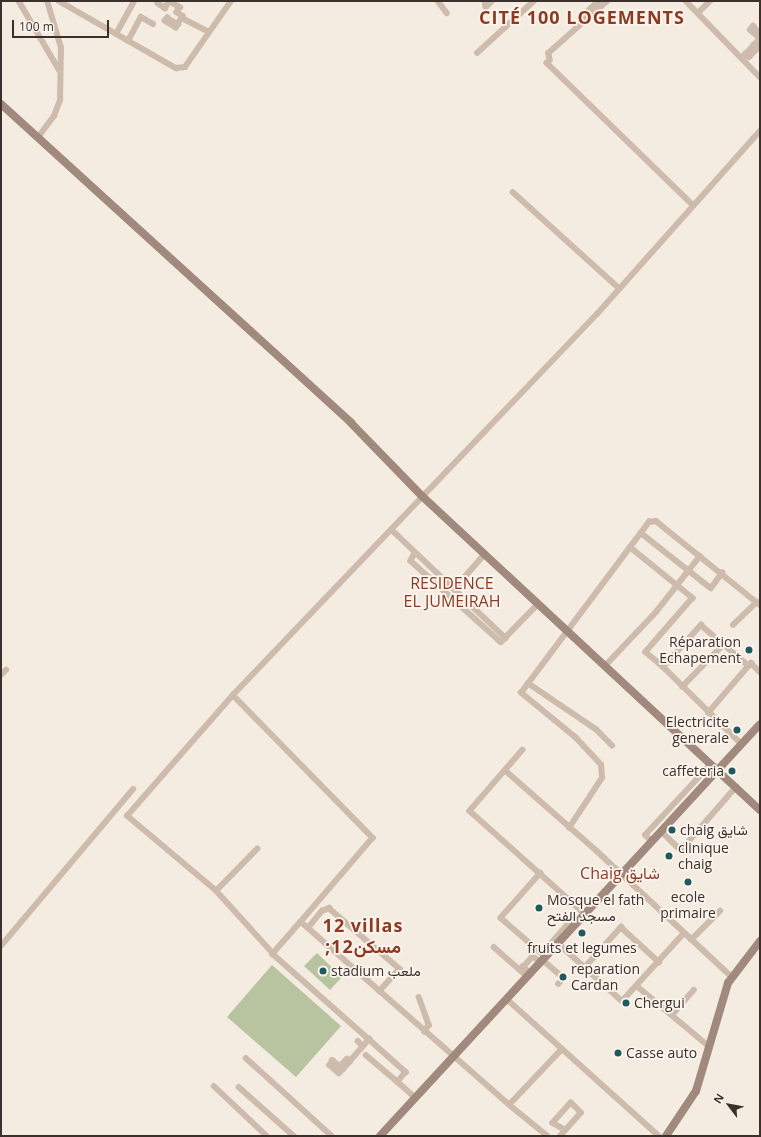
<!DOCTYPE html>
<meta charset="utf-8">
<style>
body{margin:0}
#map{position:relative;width:761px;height:1137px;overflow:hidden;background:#f4ebe1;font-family:"Open Sans",Vazirmatn,sans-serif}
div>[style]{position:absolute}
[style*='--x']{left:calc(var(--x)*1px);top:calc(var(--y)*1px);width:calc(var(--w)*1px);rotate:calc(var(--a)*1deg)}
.green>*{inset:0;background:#b8c4a0}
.street>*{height:5.5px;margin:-2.75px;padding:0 2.75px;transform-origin:2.75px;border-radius:2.75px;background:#cdbbac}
.secondary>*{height:8px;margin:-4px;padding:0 4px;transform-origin:4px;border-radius:4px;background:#a18a7d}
.dots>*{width:11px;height:11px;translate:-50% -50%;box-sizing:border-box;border:2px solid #fbf5ee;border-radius:50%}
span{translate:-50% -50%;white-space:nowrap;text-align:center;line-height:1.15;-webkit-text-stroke:3.5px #fbf5ee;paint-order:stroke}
.poi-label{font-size:14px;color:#3b302b}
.right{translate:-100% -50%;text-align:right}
.left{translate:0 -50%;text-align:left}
.quarter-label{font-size:16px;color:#8c3b22}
.district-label{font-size:18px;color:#8c3b22;font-weight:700;letter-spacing:1px}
.frame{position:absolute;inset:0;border:2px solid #3b302b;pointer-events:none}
.north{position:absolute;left:709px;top:1085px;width:40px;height:40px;-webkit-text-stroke:3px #fbf5ee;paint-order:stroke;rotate:302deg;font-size:11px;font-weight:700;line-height:16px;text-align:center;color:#3b302b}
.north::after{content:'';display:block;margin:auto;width:14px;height:18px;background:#3b302b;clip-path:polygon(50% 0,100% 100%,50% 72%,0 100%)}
.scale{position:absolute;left:12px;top:20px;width:97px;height:18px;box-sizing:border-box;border:2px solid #3b302b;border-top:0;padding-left:5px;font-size:12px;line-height:14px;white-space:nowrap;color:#3b302b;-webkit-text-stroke:3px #fbf5ee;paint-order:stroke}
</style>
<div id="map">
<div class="green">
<div style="clip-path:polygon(317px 953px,342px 977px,330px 990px,304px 966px)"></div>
<div style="clip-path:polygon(272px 965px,341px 1026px,296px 1077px,227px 1017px)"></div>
</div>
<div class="street">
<div style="--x:19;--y:1;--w:81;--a:59.6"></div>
<div style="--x:59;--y:1;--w:135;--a:29.8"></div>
<div style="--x:176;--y:68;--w:9;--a:-6"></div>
<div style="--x:185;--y:67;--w:80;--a:-55.1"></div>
<div style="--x:159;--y:1;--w:2;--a:117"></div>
<div style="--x:158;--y:3;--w:9;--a:36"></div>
<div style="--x:165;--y:8;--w:8;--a:-60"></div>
<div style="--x:169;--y:1;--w:13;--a:29"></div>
<div style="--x:180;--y:7;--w:6;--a:121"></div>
<div style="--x:177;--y:12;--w:7;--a:34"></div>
<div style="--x:183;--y:16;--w:2;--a:117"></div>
<div style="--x:182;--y:18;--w:7;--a:124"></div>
<div style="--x:178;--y:24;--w:4;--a:117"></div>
<div style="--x:176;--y:28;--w:13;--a:-148"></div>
<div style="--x:165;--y:21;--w:4;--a:-56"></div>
<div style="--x:167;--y:18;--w:13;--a:29"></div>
<div style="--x:438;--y:1;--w:15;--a:53"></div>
<div style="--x:485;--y:1;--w:6;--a:81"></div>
<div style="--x:486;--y:7;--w:8;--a:-45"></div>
<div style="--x:608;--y:1;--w:79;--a:138.6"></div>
<div style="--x:549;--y:53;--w:7;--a:82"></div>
<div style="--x:550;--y:60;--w:4;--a:135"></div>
<div style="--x:547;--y:63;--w:204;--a:44.2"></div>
<div style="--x:686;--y:1;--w:106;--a:45.8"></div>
<div style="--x:698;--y:13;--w:17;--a:-45"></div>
<div style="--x:182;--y:18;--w:30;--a:27"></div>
<div style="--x:585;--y:21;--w:6;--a:-135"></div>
<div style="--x:581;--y:17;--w:24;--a:-42"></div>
<div style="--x:116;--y:34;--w:38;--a:-61"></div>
<div style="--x:760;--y:39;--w:13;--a:-138"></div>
<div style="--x:750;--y:30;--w:5;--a:-53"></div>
<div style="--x:753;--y:26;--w:10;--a:45"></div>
<div style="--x:128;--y:41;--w:27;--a:-62"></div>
<div style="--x:141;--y:17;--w:14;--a:30"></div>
<div style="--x:477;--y:53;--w:77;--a:-42.4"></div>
<div style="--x:746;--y:53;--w:5;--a:53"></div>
<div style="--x:749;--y:57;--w:13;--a:-45"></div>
<div style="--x:758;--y:48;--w:5;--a:-143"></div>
<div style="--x:742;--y:58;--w:26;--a:-47"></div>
<div style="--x:39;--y:136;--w:25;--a:-53"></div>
<div style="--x:54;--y:116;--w:17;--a:-69"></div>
<div style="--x:60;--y:100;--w:52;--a:-88.9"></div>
<div style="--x:61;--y:48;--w:49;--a:-106.6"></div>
<div style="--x:513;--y:192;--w:143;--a:42.2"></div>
<div style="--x:392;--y:530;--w:157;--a:43.5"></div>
<div style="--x:641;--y:533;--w:89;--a:38.2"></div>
<div style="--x:711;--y:588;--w:19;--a:-54"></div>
<div style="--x:630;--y:547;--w:81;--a:39"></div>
<div style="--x:693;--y:598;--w:72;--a:131"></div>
<div style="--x:646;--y:652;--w:23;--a:41"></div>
<div style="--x:415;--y:553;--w:9;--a:117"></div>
<div style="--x:411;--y:561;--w:121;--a:42"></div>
<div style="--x:501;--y:642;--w:53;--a:-45.8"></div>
<div style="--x:454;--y:589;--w:47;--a:-48.5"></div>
<div style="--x:733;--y:625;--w:33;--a:-44"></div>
<div style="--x:605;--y:666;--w:74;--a:-46.6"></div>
<div style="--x:656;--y:612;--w:71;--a:-51.8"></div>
<div style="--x:1;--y:675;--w:7;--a:-45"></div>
<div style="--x:528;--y:683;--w:82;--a:34.1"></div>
<div style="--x:596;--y:729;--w:23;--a:45"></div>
<div style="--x:682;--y:687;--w:60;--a:-45.7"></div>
<div style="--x:233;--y:695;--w:200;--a:45.6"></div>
<div style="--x:373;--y:838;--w:111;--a:130.6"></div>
<div style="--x:708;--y:713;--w:66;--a:-49.3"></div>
<div style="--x:751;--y:663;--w:13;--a:45"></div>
<div style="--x:742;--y:745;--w:111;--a:-135.4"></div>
<div style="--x:663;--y:667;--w:57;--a:-47.9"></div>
<div style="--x:701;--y:625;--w:63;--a:40.5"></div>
<div style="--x:523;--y:750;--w:81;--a:131"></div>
<div style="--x:470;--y:811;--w:154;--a:41.8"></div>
<div style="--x:505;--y:770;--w:123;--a:41.4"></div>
<div style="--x:597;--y:851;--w:185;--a:43"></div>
<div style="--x:569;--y:828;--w:60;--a:-56.6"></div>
<div style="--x:602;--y:778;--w:13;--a:-94"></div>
<div style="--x:601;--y:765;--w:37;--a:-133"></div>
<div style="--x:576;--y:738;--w:71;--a:-140.7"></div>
<div style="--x:521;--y:693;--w:214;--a:-53.2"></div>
<div style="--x:649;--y:522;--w:7;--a:-8"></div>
<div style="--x:656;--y:521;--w:134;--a:38.9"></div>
<div style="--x:661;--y:831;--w:28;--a:44"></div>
<div style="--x:681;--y:850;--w:84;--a:-48.9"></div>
<div style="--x:651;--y:841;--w:8;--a:-135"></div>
<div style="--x:645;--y:835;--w:96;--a:-47.1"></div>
<div style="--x:541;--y:873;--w:60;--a:131.6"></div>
<div style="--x:501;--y:918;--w:60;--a:40.9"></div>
<div style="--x:216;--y:891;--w:59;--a:-45.7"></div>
<div style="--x:308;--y:928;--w:22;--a:-51"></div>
<div style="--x:322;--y:911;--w:8;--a:-23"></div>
<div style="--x:329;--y:908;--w:94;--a:40.7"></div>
<div style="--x:400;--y:969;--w:30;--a:132"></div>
<div style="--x:691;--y:940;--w:41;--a:-45"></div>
<div style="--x:558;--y:943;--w:86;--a:42.2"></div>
<div style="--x:622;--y:1001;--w:92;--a:-47.6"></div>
<div style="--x:1;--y:946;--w:205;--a:-49.9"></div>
<div style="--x:494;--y:947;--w:45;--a:41.4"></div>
<div style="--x:551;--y:951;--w:5;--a:-143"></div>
<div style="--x:547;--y:948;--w:40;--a:-49"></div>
<div style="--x:573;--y:918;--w:6;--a:39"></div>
<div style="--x:273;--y:954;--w:178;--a:41.6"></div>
<div style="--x:406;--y:1072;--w:13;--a:129"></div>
<div style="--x:398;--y:1082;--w:24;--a:42"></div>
<div style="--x:543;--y:960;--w:28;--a:41"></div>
<div style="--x:564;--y:978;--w:8;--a:130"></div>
<div style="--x:585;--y:967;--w:54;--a:-48"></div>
<div style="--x:621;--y:927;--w:52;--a:42.6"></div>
<div style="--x:531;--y:974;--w:11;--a:-139"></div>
<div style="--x:523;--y:967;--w:15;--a:-48"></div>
<div style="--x:533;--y:956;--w:11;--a:41"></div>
<div style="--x:637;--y:986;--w:95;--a:39.9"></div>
<div style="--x:419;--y:997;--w:30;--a:70"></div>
<div style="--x:429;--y:1025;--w:8;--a:120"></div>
<div style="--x:508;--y:1000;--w:203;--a:42"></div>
<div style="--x:672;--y:1015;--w:33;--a:-49"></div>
<div style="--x:358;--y:1041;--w:7;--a:45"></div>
<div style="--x:366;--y:1055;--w:42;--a:40.2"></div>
<div style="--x:246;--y:1058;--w:116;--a:42.2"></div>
<div style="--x:332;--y:1060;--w:14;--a:39"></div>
<div style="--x:343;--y:1069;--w:40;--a:-49"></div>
<div style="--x:334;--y:1061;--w:6;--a:135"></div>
<div style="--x:330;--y:1065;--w:12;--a:42"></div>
<div style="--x:339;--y:1073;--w:6;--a:-45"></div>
<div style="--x:340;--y:1066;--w:10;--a:-45"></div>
<div style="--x:347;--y:1059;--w:4;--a:34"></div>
<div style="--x:214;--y:1086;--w:73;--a:43.3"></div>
<div style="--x:239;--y:1087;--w:74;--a:41.7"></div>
<div style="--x:509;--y:1105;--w:76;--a:-46.6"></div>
<div style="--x:547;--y:1136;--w:49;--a:-140.8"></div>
<div style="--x:509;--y:1105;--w:277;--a:-138.7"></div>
<div style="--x:301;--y:922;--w:43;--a:131.2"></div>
<div style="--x:273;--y:954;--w:85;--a:-132.1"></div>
<div style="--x:216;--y:891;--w:116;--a:-139.9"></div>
<div style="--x:127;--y:816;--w:161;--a:-48.8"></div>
<div style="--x:233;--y:695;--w:527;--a:-46.31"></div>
<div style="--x:597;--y:314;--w:245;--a:-48.3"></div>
<div style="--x:560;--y:1136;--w:31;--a:-48"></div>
<div style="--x:581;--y:1113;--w:14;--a:-135"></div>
<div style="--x:571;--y:1103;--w:27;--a:132"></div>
<div style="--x:553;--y:1123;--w:14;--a:30"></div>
</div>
<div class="secondary">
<div style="--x:1;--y:104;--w:474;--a:42.3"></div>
<div style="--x:351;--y:423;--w:103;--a:45.8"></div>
<div style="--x:423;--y:497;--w:460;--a:42.9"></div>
<div style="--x:380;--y:1136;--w:560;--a:-47.31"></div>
<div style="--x:666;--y:1136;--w:54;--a:-56.3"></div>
<div style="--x:696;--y:1091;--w:113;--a:-73.5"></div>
<div style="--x:728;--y:983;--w:53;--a:-52.7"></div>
</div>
<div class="dots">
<div style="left:749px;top:650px;background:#1f5a5e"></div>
<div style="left:737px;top:730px;background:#1f5a5e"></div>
<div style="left:732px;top:771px;background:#1f5a5e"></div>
<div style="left:672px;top:830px;background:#1f5a5e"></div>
<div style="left:669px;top:856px;background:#1f5a5e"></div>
<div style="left:688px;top:882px;background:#1f5a5e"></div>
<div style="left:539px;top:908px;background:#1f5a5e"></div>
<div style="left:582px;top:933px;background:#1f5a5e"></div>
<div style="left:323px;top:971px;background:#1f5a5e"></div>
<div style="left:563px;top:977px;background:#1f5a5e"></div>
<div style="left:626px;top:1003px;background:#1f5a5e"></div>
<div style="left:618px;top:1053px;background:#1f5a5e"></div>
</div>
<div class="poi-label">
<span class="right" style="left:741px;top:650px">Réparation<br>Echapement</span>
<span class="right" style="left:729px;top:730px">Electricite<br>generale</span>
<span class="right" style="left:724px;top:771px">caffeteria</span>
<span class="left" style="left:680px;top:830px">chaig شايق</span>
<span class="left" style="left:678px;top:856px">clinique<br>chaig</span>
<span style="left:688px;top:905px">ecole<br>primaire</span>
<span class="left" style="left:547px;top:908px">Mosque el fath<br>مسجد الفتح</span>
<span style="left:582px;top:948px">fruits et legumes</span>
<span class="left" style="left:571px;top:977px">reparation<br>Cardan</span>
<span class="left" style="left:331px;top:971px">stadium ملعب</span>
<span class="left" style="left:634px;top:1003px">Chergui</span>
<span class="left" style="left:626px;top:1053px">Casse auto</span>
</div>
<div class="quarter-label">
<span style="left:452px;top:592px">RESIDENCE<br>EL JUMEIRAH</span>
<span style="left:620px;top:873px">Chaig شايق</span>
</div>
<div class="district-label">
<span style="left:582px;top:17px">CITÉ 100 LOGEMENTS</span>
<span style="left:363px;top:936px">12 villas<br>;12مسكن</span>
</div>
<div class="frame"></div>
<div class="north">N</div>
<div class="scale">100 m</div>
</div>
